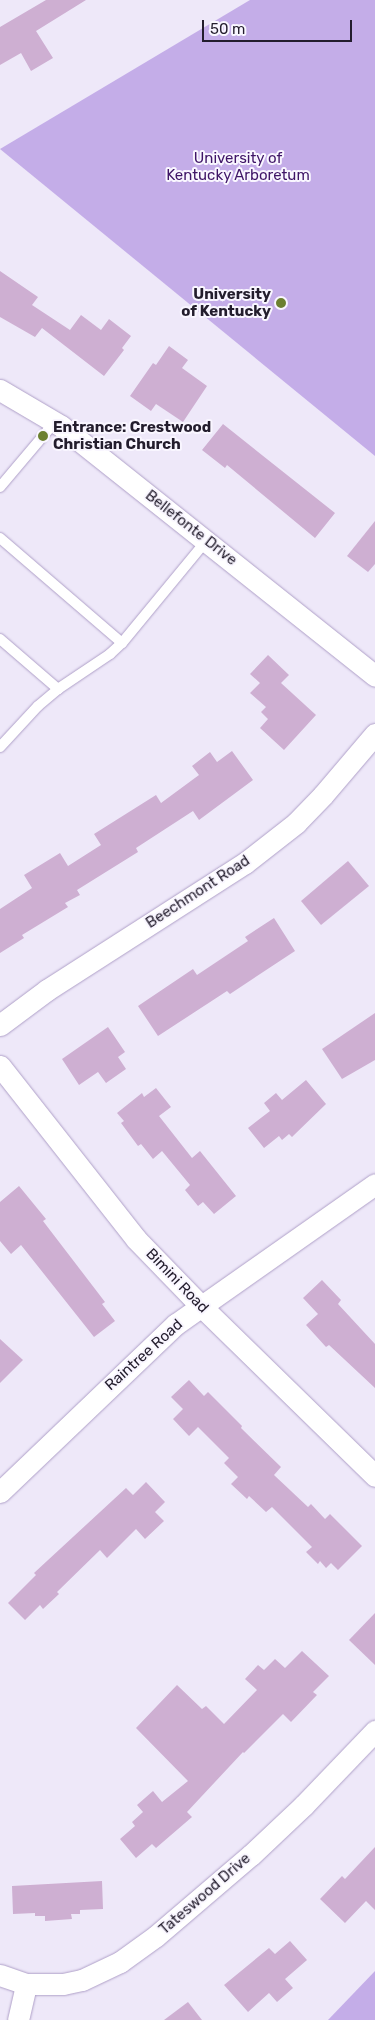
<!DOCTYPE html>
<style>
body{margin:0}
#map{position:relative;width:375px;height:2020px;overflow:hidden;background:#eee8f9;font-family:Rubik,sans-serif}
div>[style]{position:absolute}
[style*='--x']{left:calc(var(--x)*1px);top:calc(var(--y)*1px);width:calc(var(--w)*1px);rotate:calc(var(--a)*1deg)}
.green>*{inset:0;background:#c4ade8}
.building>*{inset:0;background:#ceafd2}
.roads{filter:drop-shadow(0 0 1px #afa0c8) drop-shadow(0 0 1px #afa0c8)}
.service>*{height:10px;margin:-5px;padding:0 5px;transform-origin:5px;border-radius:5px;background:#fff}
.minor>*{height:21px;margin:-10.5px;padding:0 10.5px;transform-origin:10.5px;border-radius:10.5px;background:#fff}
.dots>*{width:14px;height:14px;translate:-50% -50%;box-sizing:border-box;border:2px solid #f9f6ff;border-radius:50%}
span{translate:-50% -50%;white-space:nowrap;text-align:center;line-height:1.15;-webkit-text-stroke:4px #f9f6ff;paint-order:stroke}
.park-label{font-size:15px;color:#3f1567}
.poi-label{font-size:15px;color:#231d2d;font-weight:700}
.right{translate:-100% -50%;text-align:right}
.left{translate:0 -50%;text-align:left}
.street-label{font-size:15px;color:#231d2d}
.scale{position:absolute;left:202px;top:20px;width:150px;height:22px;box-sizing:border-box;border:2px solid #231d2d;border-top:0;padding-left:6px;font-size:15px;line-height:18px;white-space:nowrap;color:#231d2d;-webkit-text-stroke:4px #f9f6ff;paint-order:stroke}
</style>
<div id="map">
<div class="green">
<div style="clip-path:polygon(250px 0,375px 0,375px 456px,0 149px)"></div>
<div style="clip-path:polygon(375px 1971px,375px 2020px,328px 2020px)"></div>
</div>
<div class="building">
<div style="clip-path:polygon(46px 0,86px 0,36px 31px,53px 58px,31px 71px,21px 53px,0 65px,0 27px)"></div>
<div style="clip-path:polygon(0 271px,38px 297px,32px 305px,70px 330px,81px 315px,101px 330px,109px 319px,131px 336px,122px 348px,124px 350px,104px 376px,42px 328px,35px 337px,0 317px)"></div>
<div style="clip-path:polygon(169px 346px,188px 360px,182px 368px,207px 386px,183px 422px,156px 404px,151px 411px,130px 396px,153px 363px,156px 365px)"></div>
<div style="clip-path:polygon(223px 424px,335px 513px,315px 538px,227px 465px,225px 468px,202px 450px)"></div>
<div style="clip-path:polygon(375px 521px,375px 564px,368px 572px,347px 556px)"></div>
<div style="clip-path:polygon(268px 655px,289px 675px,281px 683px,316px 715px,284px 750px,260px 728px,268px 719px,261px 712px,266px 707px,250px 693px,260px 683px,250px 674px)"></div>
<div style="clip-path:polygon(232px 751px,253px 780px,199px 820px,193px 811px,136px 848px,138px 852px,77px 890px,80px 895px,65px 903px,68px 907px,22px 935px,24px 938px,0 953px,0 909px,32px 888px,24px 875px,60px 853px,68px 866px,101px 845px,94px 834px,156px 795px,161px 803px,199px 775px,192px 766px,210px 752px,217px 762px)"></div>
<div style="clip-path:polygon(348px 861px,369px 886px,321px 925px,301px 901px)"></div>
<div style="clip-path:polygon(274px 918px,295px 951px,230px 994px,227px 991px,158px 1036px,138px 1006px,193px 969px,197px 975px,248px 941px,245px 937px)"></div>
<div style="clip-path:polygon(375px 1013px,375px 1060px,342px 1079px,322px 1049px)"></div>
<div style="clip-path:polygon(108px 1027px,125px 1052px,118px 1057px,126px 1069px,106px 1083px,98px 1072px,79px 1085px,62px 1059px)"></div>
<div style="clip-path:polygon(306px 1080px,326px 1104px,292px 1137px,289px 1134px,282px 1140px,279px 1136px,264px 1148px,248px 1128px,270px 1111px,264px 1103px,276px 1093px,282px 1100px)"></div>
<div style="clip-path:polygon(156px 1088px,171px 1107px,159px 1116px,192px 1158px,200px 1151px,236px 1196px,214px 1214px,203px 1202px,198px 1206px,185px 1190px,190px 1185px,162px 1151px,153px 1159px,141px 1144px,138px 1146px,121px 1123px,124px 1121px,117px 1113px,142px 1093px,144px 1097px)"></div>
<div style="clip-path:polygon(19px 1186px,46px 1219px,43px 1221px,105px 1302px,102px 1304px,115px 1321px,94px 1337px,21px 1245px,11px 1254px,0 1241px,0 1202px)"></div>
<div style="clip-path:polygon(322px 1280px,341px 1300px,338px 1304px,375px 1344px,375px 1388px,329px 1345px,326px 1347px,306px 1325px,318px 1314px,303px 1298px)"></div>
<div style="clip-path:polygon(0 1339px,23px 1360px,0 1383px)"></div>
<div style="clip-path:polygon(189px 1380px,204px 1396px,208px 1392px,242px 1426px,241px 1428px,281px 1467px,274px 1475px,308px 1507px,311px 1504px,325px 1519px,330px 1514px,362px 1546px,338px 1570px,331px 1563px,326px 1568px,320px 1561px,318px 1564px,306px 1552px,312px 1547px,272px 1507px,266px 1512px,249px 1496px,247px 1499px,231px 1484px,238px 1477px,224px 1463px,229px 1458px,198px 1427px,189px 1436px,173px 1419px,183px 1409px,171px 1397px)"></div>
<div style="clip-path:polygon(146px 1482px,165px 1502px,155px 1512px,164px 1521px,145px 1539px,136px 1529px,107px 1558px,100px 1550px,57px 1592px,59px 1594px,43px 1609px,40px 1605px,25px 1620px,8px 1603px,36px 1575px,34px 1573px,126px 1488px,133px 1495px)"></div>
<div style="clip-path:polygon(375px 1613px,375px 1665px,349px 1640px)"></div>
<div style="clip-path:polygon(302px 1651px,329px 1676px,313px 1692px,317px 1695px,291px 1722px,283px 1714px,244px 1753px,243px 1752px,187px 1812px,192px 1817px,156px 1848px,152px 1844px,136px 1858px,120px 1839px,135px 1826px,132px 1822px,143px 1812px,137px 1805px,153px 1791px,162px 1802px,188px 1781px,136px 1728px,177px 1685px,202px 1709px,206px 1706px,224px 1724px,257px 1690px,245px 1679px,258px 1665px,264px 1670px,275px 1659px,285px 1668px)"></div>
<div style="clip-path:polygon(375px 1847px,375px 1910px,366px 1901px,345px 1923px,320px 1899px,342px 1876px,345px 1879px)"></div>
<div style="clip-path:polygon(102px 1881px,103px 1909px,80px 1910px,80px 1914px,71px 1914px,72px 1919px,45px 1921px,45px 1916px,35px 1916px,35px 1913px,13px 1914px,12px 1886px)"></div>
<div style="clip-path:polygon(290px 1941px,307px 1960px,285px 1979px,293px 1988px,277px 2002px,269px 1993px,248px 2012px,224px 1985px,269px 1948px,275px 1954px)"></div>
<div style="clip-path:polygon(188px 2002px,202px 2020px,164px 2020px)"></div>
</div>
<div class="roads">
<div class="service">
<div style="--x:0;--y:487;--w:85;--a:-49.8"></div>
<div style="--x:0;--y:538;--w:161;--a:40.7"></div>
<div style="--x:0;--y:639;--w:77;--a:40.8"></div>
<div style="--x:58;--y:689;--w:63;--a:-33.9"></div>
<div style="--x:110;--y:654;--w:16;--a:-43"></div>
<div style="--x:122;--y:643;--w:132;--a:-50.5"></div>
<div style="--x:0;--y:747;--w:56;--a:-47.2"></div>
<div style="--x:38;--y:706;--w:26;--a:-40"></div>
</div>
<div class="minor">
<div style="--x:0;--y:390;--w:71;--a:30.5"></div>
<div style="--x:61;--y:426;--w:401;--a:38.5"></div>
<div style="--x:0;--y:1025;--w:59;--a:-36.7"></div>
<div style="--x:47;--y:990;--w:235;--a:-32.7"></div>
<div style="--x:245;--y:863;--w:65;--a:-38.1"></div>
<div style="--x:296;--y:823;--w:39;--a:-46"></div>
<div style="--x:323;--y:795;--w:80;--a:-49.6"></div>
<div style="--x:0;--y:1066;--w:220;--a:51.8"></div>
<div style="--x:136;--y:1239;--w:92;--a:45.9"></div>
<div style="--x:200;--y:1305;--w:245;--a:44.3"></div>
<div style="--x:0;--y:1492;--w:243;--a:-43.7"></div>
<div style="--x:176;--y:1324;--w:243;--a:-35.1"></div>
<div style="--x:0;--y:1975;--w:28;--a:19"></div>
<div style="--x:26;--y:1984;--w:37;--a:0"></div>
<div style="--x:63;--y:1984;--w:19;--a:-12"></div>
<div style="--x:82;--y:1980;--w:42;--a:-25.3"></div>
<div style="--x:120;--y:1962;--w:44;--a:-35.8"></div>
<div style="--x:156;--y:1936;--w:125;--a:-40.5"></div>
<div style="--x:251;--y:1855;--w:73;--a:-43.3"></div>
<div style="--x:304;--y:1805;--w:103;--a:-46.2"></div>
<div style="--x:18;--y:2020;--w:37;--a:-77"></div>
</div>
</div>
<div class="dots">
<div style="left:281px;top:303px;background:#6c8031"></div>
<div style="left:43px;top:436px;background:#6c8031"></div>
</div>
<div class="park-label">
<span style="left:238px;top:167px">University of<br>Kentucky Arboretum</span>
</div>
<div class="poi-label">
<span class="right" style="left:271px;top:303px">University<br>of Kentucky</span>
<span class="left" style="left:53px;top:436px">Entrance: Crestwood<br>Christian Church</span>
</div>
<div class="street-label">
<span style="left:191px;top:528px;rotate:38deg">Bellefonte Drive</span>
<span style="left:198px;top:892px;rotate:-33deg">Beechmont Road</span>
<span style="left:177px;top:1281px;rotate:46deg">Bimini Road</span>
<span style="left:144px;top:1355px;rotate:-42deg">Raintree Road</span>
<span style="left:205px;top:1894px;rotate:-41deg">Tateswood Drive</span>
</div>
<div class="scale">50 m</div>
</div>
